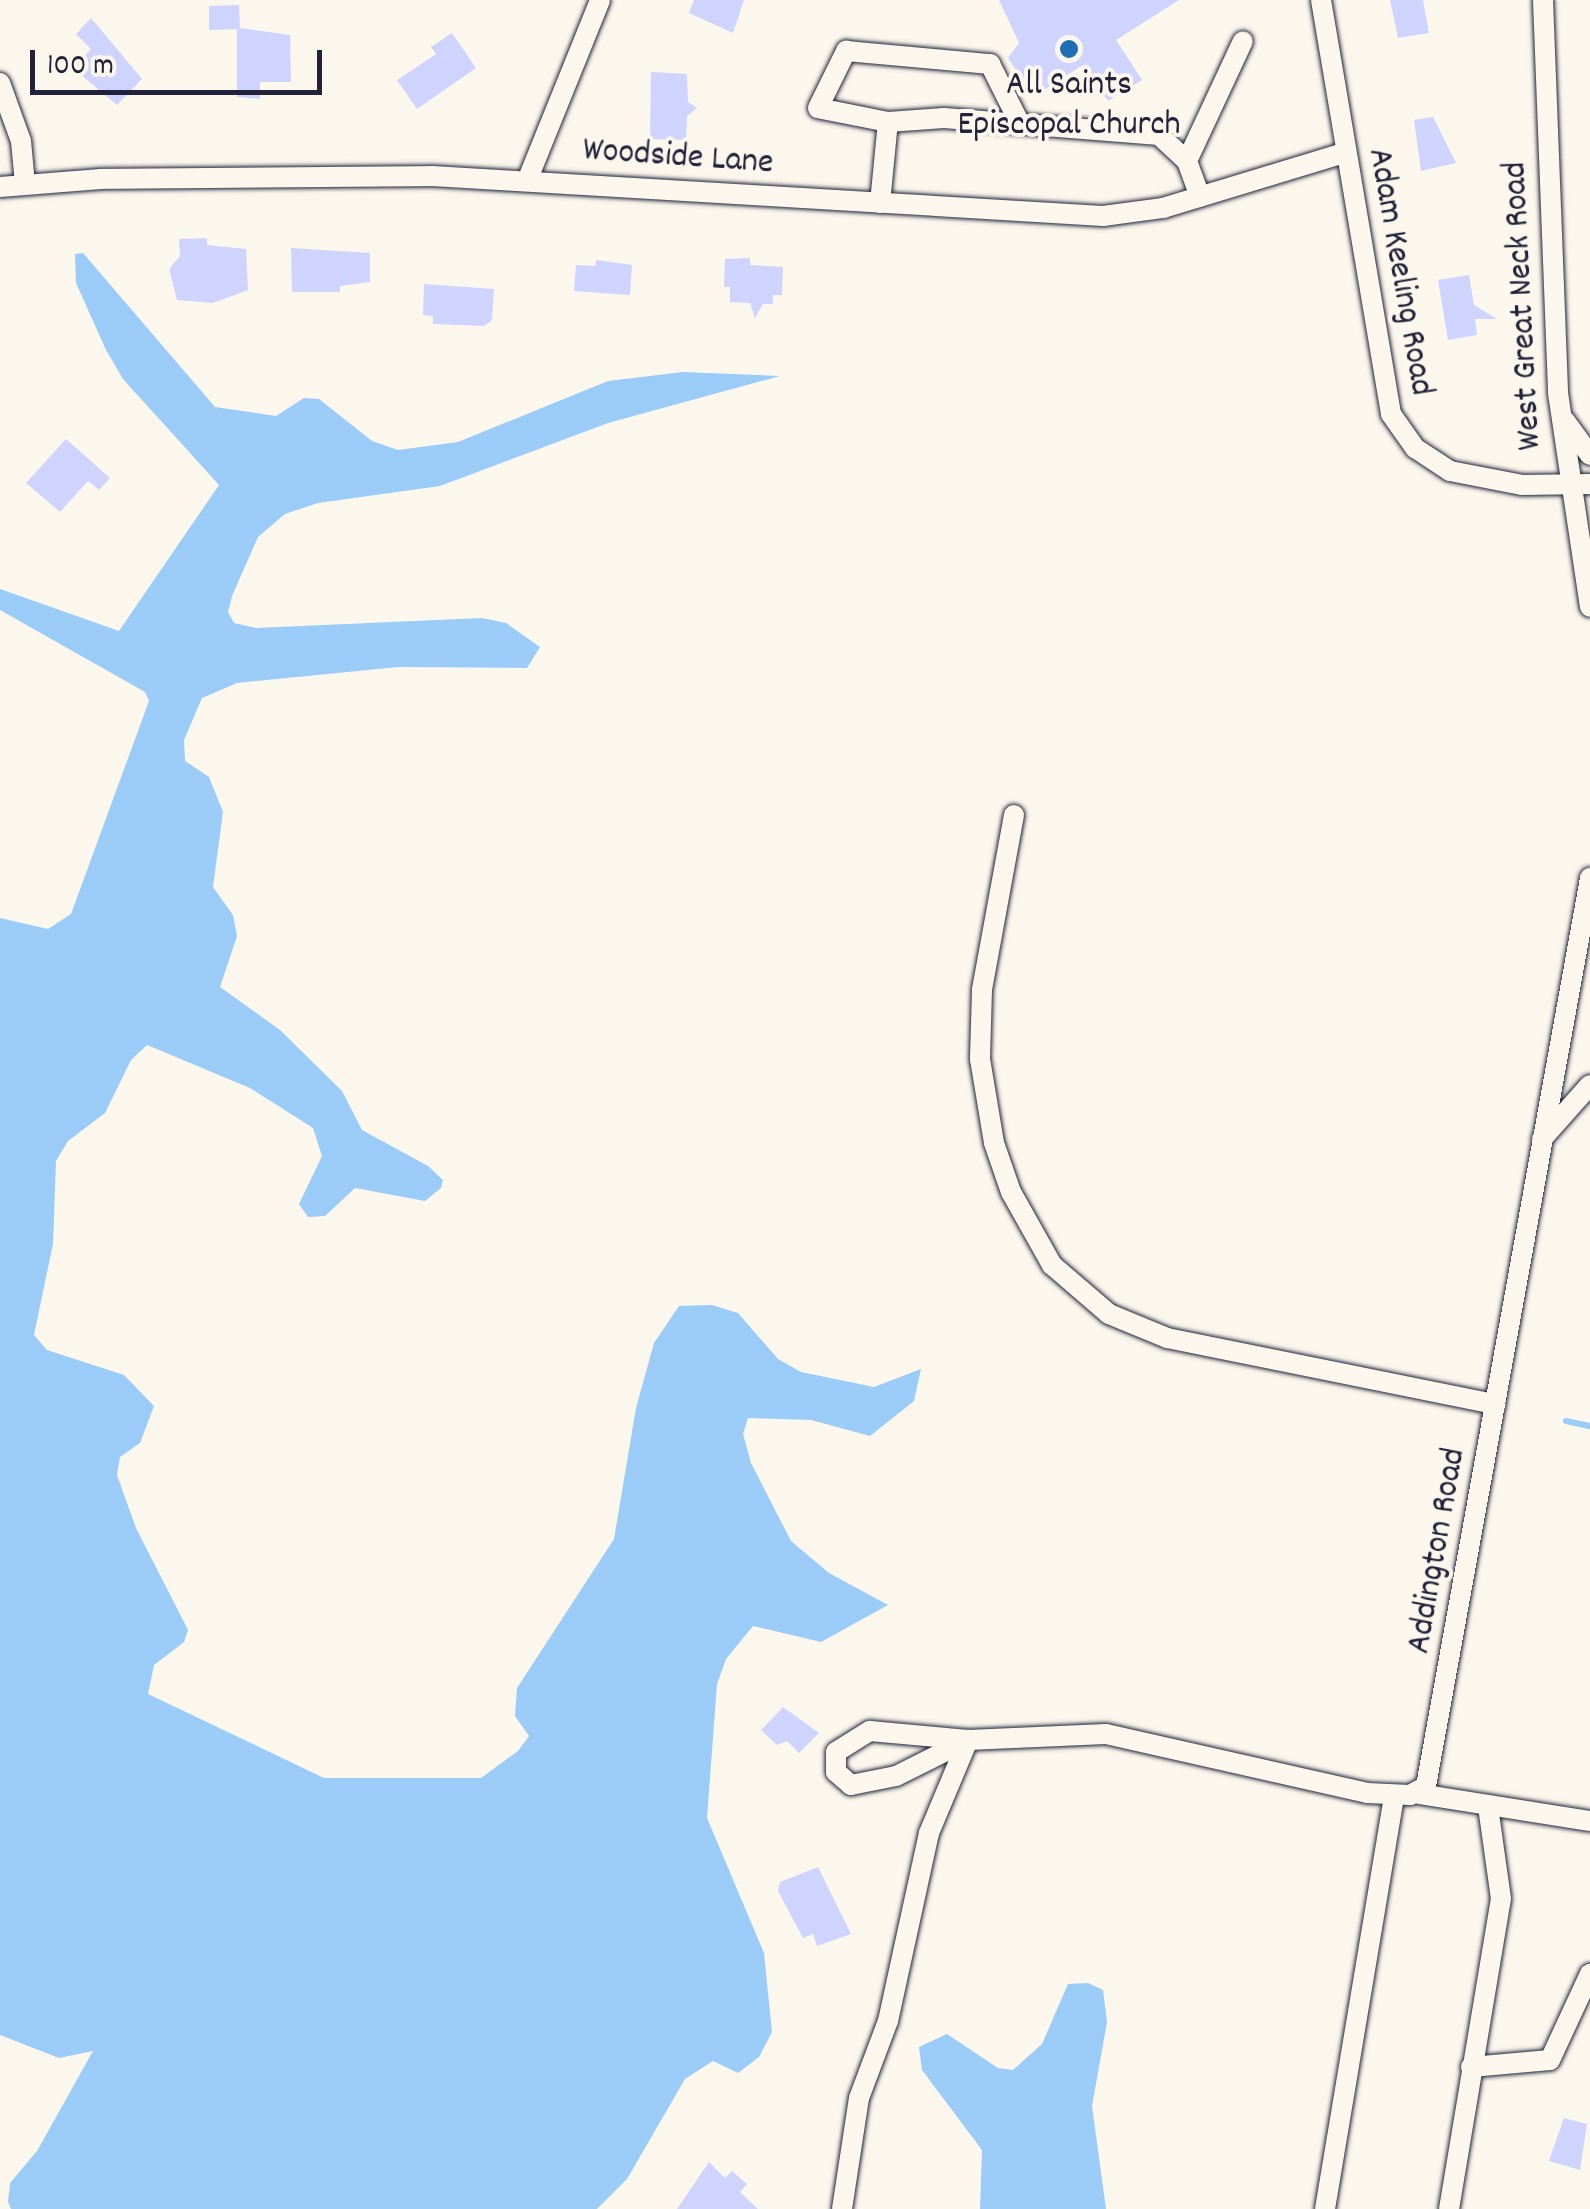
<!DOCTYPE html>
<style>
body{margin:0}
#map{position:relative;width:1590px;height:2209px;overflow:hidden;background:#fbf7ec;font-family:Dekko,sans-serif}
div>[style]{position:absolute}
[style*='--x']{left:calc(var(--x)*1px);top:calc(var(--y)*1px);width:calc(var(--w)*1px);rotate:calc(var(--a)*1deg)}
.water>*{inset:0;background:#9accf7}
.stream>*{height:6px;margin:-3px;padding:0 3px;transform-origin:3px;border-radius:3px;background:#9accf7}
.building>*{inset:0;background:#ced4fd}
.roads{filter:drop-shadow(0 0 2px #22223b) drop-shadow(0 0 2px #22223b)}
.minor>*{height:20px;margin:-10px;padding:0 10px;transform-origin:10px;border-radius:10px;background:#fbf7ec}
.dots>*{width:28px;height:28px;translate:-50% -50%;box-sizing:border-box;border:5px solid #fbf7ec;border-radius:50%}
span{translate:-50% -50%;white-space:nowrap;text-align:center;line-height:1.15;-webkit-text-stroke:8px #fbf7ec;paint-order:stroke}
.poi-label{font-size:35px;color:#22223b}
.street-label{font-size:35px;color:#22223b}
.scale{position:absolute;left:30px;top:50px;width:292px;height:45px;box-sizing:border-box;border:5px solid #22223b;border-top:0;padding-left:12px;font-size:30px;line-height:35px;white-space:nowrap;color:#22223b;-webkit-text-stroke:8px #fbf7ec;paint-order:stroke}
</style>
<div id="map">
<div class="water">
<div style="clip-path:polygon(83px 253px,215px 407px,276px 416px,304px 398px,319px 399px,372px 441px,398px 450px,458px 442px,608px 381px,683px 372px,780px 376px,608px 423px,440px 486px,318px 503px,285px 514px,258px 537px,232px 596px,228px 612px,234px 623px,256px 628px,482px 618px,506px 623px,540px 647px,527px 668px,398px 667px,237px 683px,202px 698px,184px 740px,185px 761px,209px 777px,223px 812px,213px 887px,233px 915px,237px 936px,220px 987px,280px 1030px,342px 1091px,362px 1130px,428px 1166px,443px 1180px,441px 1188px,425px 1201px,355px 1188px,325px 1216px,308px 1217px,299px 1204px,322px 1156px,313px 1128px,250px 1088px,147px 1045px,131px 1060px,105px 1113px,68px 1141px,56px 1161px,53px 1244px,34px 1335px,47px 1350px,124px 1375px,154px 1406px,140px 1443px,120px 1457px,117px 1475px,136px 1528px,188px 1630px,184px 1642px,154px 1665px,148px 1694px,324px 1778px,481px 1778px,518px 1751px,529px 1736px,515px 1716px,517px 1688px,614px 1539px,636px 1408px,654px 1343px,679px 1306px,712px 1305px,738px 1313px,778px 1359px,801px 1372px,874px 1387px,921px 1369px,914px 1401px,870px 1436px,811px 1420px,748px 1418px,743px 1434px,751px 1463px,791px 1541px,829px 1573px,888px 1605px,821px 1642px,753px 1626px,726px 1659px,717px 1684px,707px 1818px,764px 1953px,772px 2032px,759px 2057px,738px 2073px,713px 2061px,685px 2079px,627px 2179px,597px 2209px,11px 2209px,8px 2202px,10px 2183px,37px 2151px,93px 2051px,59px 2058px,0 2035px,0 918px,48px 929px,71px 914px,149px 701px,145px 692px,0 610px,0 589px,119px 631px,219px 485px,123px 379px,106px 350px,76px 283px,75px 254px)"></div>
<div style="clip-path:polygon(1088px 1983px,1103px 1990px,1107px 2022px,1092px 2106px,1106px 2209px,980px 2209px,982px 2150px,922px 2070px,919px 2047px,947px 2034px,998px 2068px,1013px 2070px,1042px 2044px,1068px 1984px)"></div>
</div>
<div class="stream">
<div style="--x:1566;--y:1421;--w:25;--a:12"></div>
</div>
<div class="building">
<div style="clip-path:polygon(694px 0,744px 0,733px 33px,689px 13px)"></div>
<div style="clip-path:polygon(999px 0,1179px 0,1116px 40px,1142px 80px,1108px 101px,1083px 65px,1033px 97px,1008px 58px,1019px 43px)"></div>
<div style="clip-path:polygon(1390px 0,1423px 0,1429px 33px,1398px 38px)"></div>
<div style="clip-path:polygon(239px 5px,240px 28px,290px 35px,291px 82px,260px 82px,260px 99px,237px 97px,237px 29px,209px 30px,209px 6px)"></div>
<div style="clip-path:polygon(91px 18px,142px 79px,117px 105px,73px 68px,91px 49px,76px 34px)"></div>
<div style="clip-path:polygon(452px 33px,476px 68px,417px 109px,397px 80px,436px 54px,431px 47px)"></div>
<div style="clip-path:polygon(651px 72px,687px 74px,688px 102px,697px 108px,687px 116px,686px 140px,650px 139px)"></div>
<div style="clip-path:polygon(1433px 117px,1456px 163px,1421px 171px,1414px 120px)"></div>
<div style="clip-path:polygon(207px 238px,207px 245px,246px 249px,248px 290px,213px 303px,177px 300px,169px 269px,180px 256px,179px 239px)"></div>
<div style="clip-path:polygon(291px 248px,370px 253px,370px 282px,340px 286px,340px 292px,292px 292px)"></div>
<div style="clip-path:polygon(750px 258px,750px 265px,783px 267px,782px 295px,773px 295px,773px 304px,763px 304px,755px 318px,750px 303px,730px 302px,730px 287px,724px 287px,725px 259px)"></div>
<div style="clip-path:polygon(596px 260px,632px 265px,630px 295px,574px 291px,576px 265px,595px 266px)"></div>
<div style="clip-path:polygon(1469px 275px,1474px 305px,1497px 319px,1475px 319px,1477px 335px,1448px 340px,1438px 280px)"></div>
<div style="clip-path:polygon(424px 284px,494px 289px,492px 320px,484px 326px,433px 324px,433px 316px,423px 315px)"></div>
<div style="clip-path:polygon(66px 439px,110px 478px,99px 490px,88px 481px,60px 512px,26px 483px)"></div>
<div style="clip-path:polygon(783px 1707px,819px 1733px,799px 1753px,787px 1741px,777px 1745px,761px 1730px)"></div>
<div style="clip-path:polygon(818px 1867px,851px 1934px,817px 1946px,813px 1934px,803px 1938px,778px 1891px,780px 1882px)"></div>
<div style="clip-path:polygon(1564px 2118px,1587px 2124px,1580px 2170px,1549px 2161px)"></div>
<div style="clip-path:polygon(709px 2162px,725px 2178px,732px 2171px,747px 2184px,740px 2192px,758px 2209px,677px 2209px)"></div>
</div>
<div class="roads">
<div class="minor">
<div style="--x:1321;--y:0;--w:420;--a:80.4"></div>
<div style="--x:1391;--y:414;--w:42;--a:54.8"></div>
<div style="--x:1415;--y:448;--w:42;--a:33.3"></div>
<div style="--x:1450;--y:471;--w:73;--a:11"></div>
<div style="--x:1522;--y:485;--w:68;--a:-0.8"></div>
<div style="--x:1543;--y:0;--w:393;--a:87.8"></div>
<div style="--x:1558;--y:393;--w:216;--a:81.5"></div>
<div style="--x:0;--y:83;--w:62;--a:70.1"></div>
<div style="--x:21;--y:141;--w:43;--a:84.7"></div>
<div style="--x:888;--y:122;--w:71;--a:-168.7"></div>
<div style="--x:818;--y:108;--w:64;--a:-63.8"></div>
<div style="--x:846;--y:51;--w:145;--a:5.2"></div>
<div style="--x:990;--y:64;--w:65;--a:63.4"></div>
<div style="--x:1187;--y:161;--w:132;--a:-65"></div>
<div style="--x:527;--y:181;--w:195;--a:-68"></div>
<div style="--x:0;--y:187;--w:101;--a:-4.5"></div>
<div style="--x:101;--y:179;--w:331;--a:-0.5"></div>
<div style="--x:432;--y:176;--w:672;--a:3.41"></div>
<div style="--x:1103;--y:216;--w:61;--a:-7.6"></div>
<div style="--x:1163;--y:208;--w:189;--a:-16.9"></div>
<div style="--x:880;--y:203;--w:81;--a:-84.4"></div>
<div style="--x:888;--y:122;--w:56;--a:-4.1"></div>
<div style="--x:944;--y:118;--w:216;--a:4.5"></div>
<div style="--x:1159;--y:135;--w:38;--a:43"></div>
<div style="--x:1187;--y:161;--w:38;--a:70"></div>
<div style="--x:1565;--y:421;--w:42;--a:53.7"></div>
<div style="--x:1014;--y:815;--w:178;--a:100.4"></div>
<div style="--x:982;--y:990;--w:69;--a:91.7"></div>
<div style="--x:980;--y:1059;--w:85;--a:80.5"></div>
<div style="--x:994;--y:1143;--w:52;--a:70.9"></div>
<div style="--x:1011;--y:1192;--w:84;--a:60.7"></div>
<div style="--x:1052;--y:1265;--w:75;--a:40.7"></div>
<div style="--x:1109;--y:1314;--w:63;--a:22.5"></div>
<div style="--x:1167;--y:1338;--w:335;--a:11.4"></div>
<div style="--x:1542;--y:1139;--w:72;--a:-48.4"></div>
<div style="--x:870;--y:1731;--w:98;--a:5.2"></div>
<div style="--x:968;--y:1740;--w:80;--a:153.4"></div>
<div style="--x:896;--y:1776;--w:46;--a:168.7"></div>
<div style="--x:851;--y:1785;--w:20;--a:-139"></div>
<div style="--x:836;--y:1772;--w:20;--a:-90"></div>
<div style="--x:836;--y:1752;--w:40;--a:-32"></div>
<div style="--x:1419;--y:1794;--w:173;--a:9"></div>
<div style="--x:1471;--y:2067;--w:79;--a:-5.1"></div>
<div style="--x:1550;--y:2060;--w:95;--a:-65.1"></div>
<div style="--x:842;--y:2209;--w:112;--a:-81.3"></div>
<div style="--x:859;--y:2098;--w:82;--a:-69.4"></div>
<div style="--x:888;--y:2021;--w:192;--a:-77.7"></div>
<div style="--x:929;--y:1833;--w:101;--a:-67.2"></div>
<div style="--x:968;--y:1740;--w:138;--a:-2.5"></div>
<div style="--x:1106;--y:1734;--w:268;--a:12.7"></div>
<div style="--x:1367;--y:1793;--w:43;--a:2.7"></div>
<div style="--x:1410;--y:1795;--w:18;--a:-29"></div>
<div style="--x:1426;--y:1786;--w:923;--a:-79.76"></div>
<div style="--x:1325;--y:2209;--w:419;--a:-80.5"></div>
<div style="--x:1449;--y:2209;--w:314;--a:-80.5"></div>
<div style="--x:1501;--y:1899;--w:94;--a:-98"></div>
</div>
</div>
<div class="dots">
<div style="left:1069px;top:49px;background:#1f6fb2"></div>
</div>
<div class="poi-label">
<span style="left:1069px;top:106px">All Saints<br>Episcopal Church</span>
</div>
<div class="street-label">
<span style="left:678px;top:158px;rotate:4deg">Woodside Lane</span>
<span style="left:1399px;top:272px;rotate:80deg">Adam Keeling Road</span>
<span style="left:1524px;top:306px;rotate:-93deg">West Great Neck Road</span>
<span style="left:1438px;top:1551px;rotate:-80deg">Addington Road</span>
</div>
<div class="scale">100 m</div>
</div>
